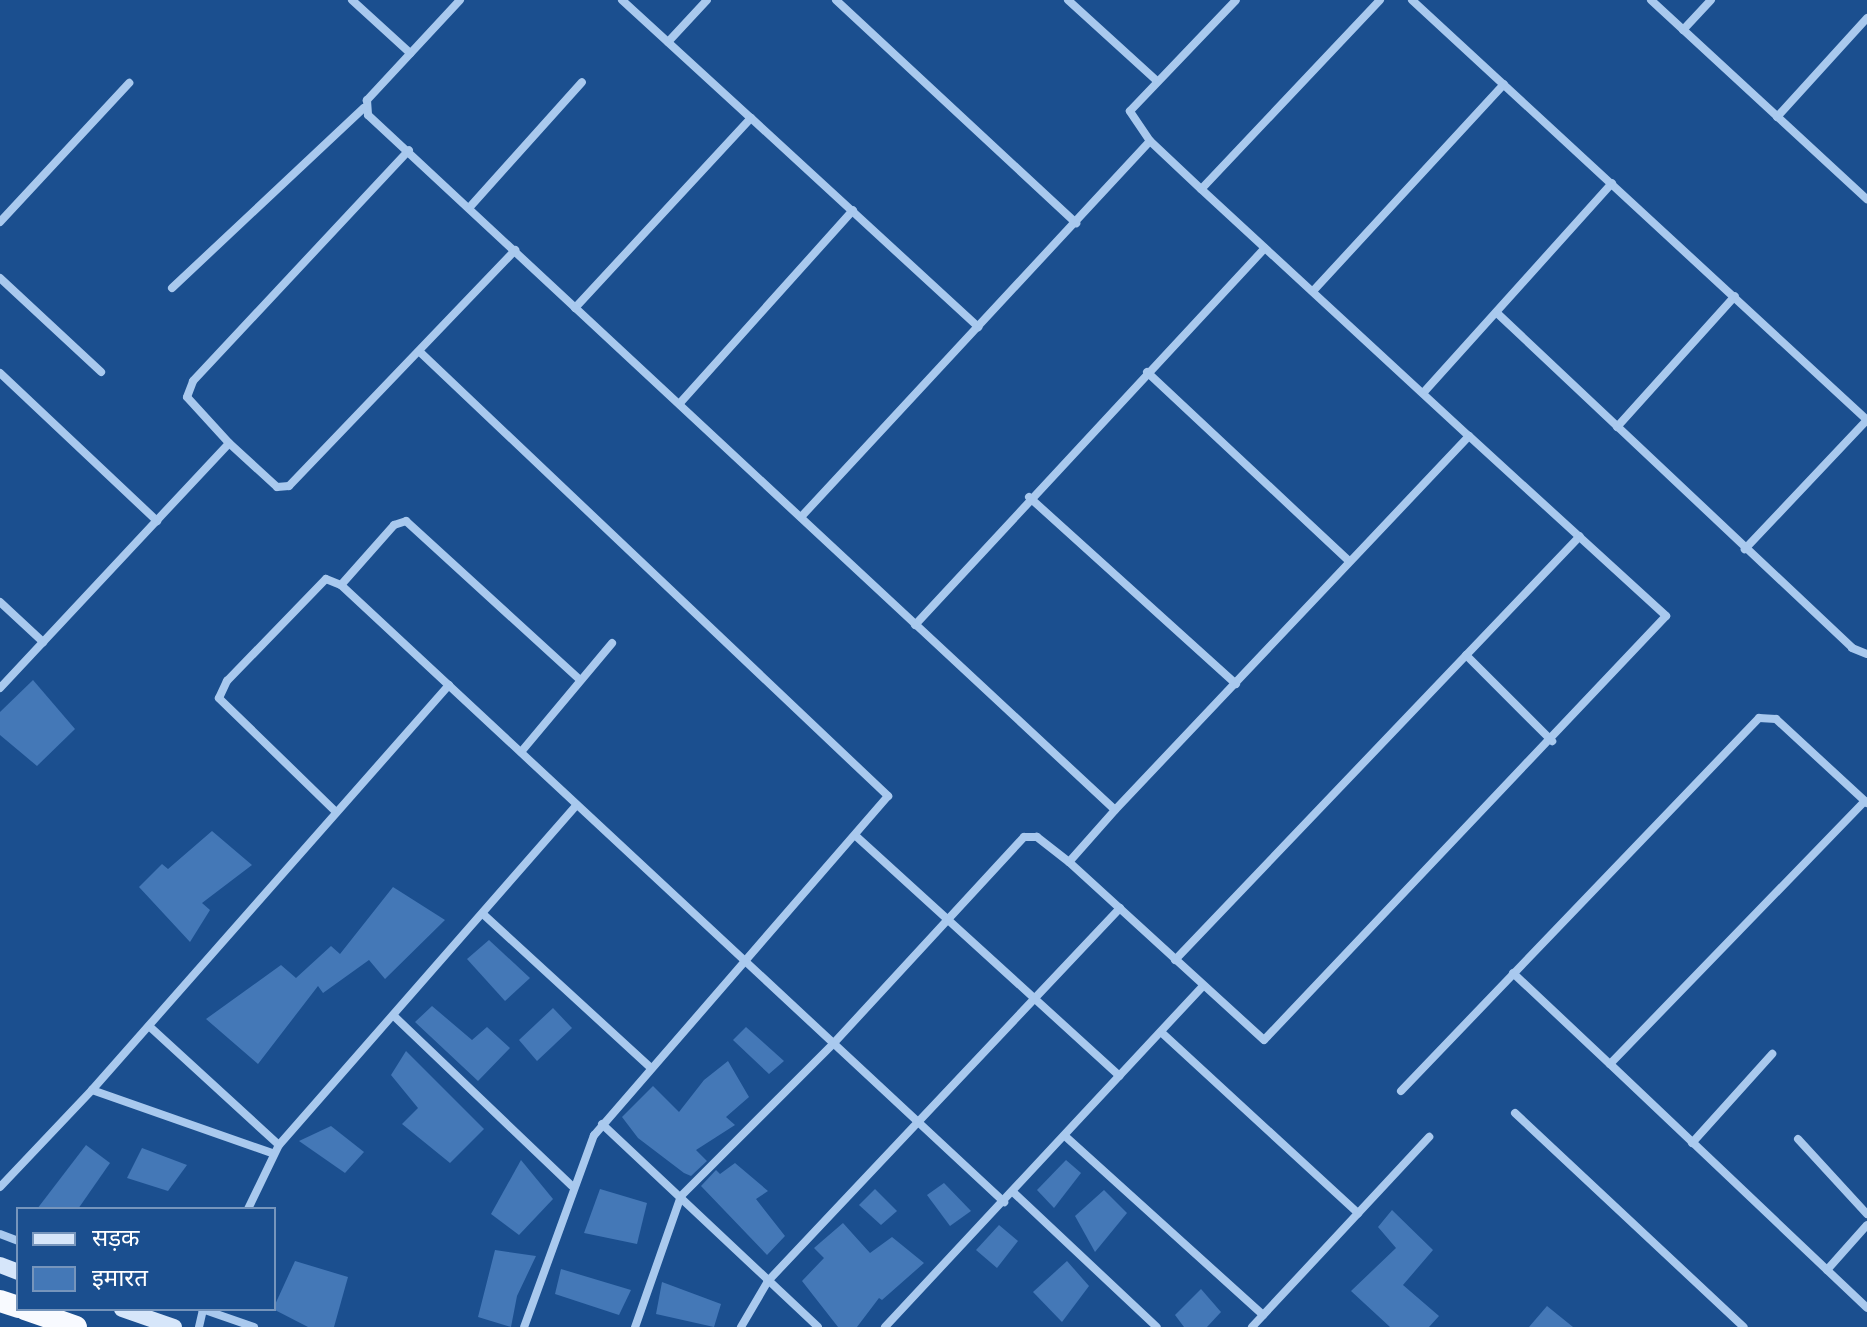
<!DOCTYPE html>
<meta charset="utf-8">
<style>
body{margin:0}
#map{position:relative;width:1867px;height:1327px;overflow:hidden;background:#1b4f8f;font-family:"PT Sans","Noto Sans Devanagari",sans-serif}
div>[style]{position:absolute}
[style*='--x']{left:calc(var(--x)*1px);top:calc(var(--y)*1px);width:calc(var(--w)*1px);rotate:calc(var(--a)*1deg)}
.building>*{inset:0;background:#4478b7}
.minor>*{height:8px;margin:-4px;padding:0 4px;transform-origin:4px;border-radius:4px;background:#a9c9ee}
.secondary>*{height:16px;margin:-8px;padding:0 8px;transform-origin:8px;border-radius:8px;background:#d6e6fa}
.trunk>*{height:22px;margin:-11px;padding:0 11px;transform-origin:11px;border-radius:11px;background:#f8faff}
.trunk-bridge>*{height:22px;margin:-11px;padding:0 11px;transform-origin:11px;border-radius:11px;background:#f8faff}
span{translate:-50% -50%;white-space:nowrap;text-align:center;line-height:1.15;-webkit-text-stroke:6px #1b4f8f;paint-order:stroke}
.legend{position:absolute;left:16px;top:1207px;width:260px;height:104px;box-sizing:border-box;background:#1b4f8f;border:2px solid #7695bc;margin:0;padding:10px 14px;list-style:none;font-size:24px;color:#fff}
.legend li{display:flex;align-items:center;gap:16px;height:40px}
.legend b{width:40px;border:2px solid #7695bc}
</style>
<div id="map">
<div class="building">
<div style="clip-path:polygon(33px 680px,75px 729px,37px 766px,0 735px,0 712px)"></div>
<div style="clip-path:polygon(212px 831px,252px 865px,202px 903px,210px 910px,190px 942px,139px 887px,162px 864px,168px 869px)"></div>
<div style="clip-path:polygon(393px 887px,445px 920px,385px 979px,369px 960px,323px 993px,318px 986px,258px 1064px,206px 1019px,281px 965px,296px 978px,331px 946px,340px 954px)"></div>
<div style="clip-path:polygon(489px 940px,530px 978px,505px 1001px,467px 959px)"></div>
<div style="clip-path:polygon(432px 1006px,472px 1040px,487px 1027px,510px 1048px,478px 1081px,415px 1022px)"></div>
<div style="clip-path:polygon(553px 1008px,572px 1028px,537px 1061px,519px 1040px)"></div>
<div style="clip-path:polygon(746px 1027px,784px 1061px,769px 1074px,733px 1040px)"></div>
<div style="clip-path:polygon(406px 1051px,484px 1129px,450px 1163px,402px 1124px,418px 1108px,391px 1075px)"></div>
<div style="clip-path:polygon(728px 1061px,749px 1097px,726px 1117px,735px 1125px,696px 1150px,707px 1161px,691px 1176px,684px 1173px,638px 1138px,622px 1117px,653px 1086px,679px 1112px,704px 1080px)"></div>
<div style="clip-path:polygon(331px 1126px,364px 1152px,345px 1173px,299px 1141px)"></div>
<div style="clip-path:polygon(86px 1145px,110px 1163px,78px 1209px,37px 1209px)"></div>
<div style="clip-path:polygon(142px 1148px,187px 1165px,168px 1191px,127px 1178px)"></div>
<div style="clip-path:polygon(521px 1160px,553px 1199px,519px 1235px,491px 1214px)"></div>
<div style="clip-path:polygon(1066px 1160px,1081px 1173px,1054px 1208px,1037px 1190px)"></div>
<div style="clip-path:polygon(735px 1163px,768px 1191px,756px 1199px,785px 1236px,767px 1255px,701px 1186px,716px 1170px,720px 1174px)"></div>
<div style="clip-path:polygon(944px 1183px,971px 1211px,950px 1226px,927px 1195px)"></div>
<div style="clip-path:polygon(600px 1189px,647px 1203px,637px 1244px,584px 1233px)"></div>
<div style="clip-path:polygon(875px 1189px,897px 1211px,881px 1225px,859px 1205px)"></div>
<div style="clip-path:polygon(1104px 1190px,1127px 1213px,1095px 1252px,1075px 1216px)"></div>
<div style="clip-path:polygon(1392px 1210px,1433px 1250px,1403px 1285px,1439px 1316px,1429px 1327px,1390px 1327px,1351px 1291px,1396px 1248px,1378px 1227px)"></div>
<div style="clip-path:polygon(843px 1223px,870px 1253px,892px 1237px,924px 1263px,882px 1300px,879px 1298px,857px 1327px,838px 1327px,802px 1281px,824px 1258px,814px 1248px)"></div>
<div style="clip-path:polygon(999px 1225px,1018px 1241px,997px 1268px,976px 1250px)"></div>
<div style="clip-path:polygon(495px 1250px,536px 1256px,517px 1296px,511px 1327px,478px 1317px)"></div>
<div style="clip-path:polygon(295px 1261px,348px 1277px,334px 1327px,308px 1327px,273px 1309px)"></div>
<div style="clip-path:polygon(1067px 1261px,1089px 1286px,1062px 1322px,1033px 1292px)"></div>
<div style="clip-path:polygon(561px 1269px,631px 1290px,619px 1315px,555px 1294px)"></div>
<div style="clip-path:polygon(662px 1282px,721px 1304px,714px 1327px,656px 1314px)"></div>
<div style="clip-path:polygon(1201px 1289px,1221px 1312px,1207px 1327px,1184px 1327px,1175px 1315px)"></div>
<div style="clip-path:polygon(1547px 1306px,1573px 1327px,1529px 1327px)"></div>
</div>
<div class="minor">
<div style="--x:352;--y:0;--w:79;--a:42.4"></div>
<div style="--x:460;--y:0;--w:137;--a:132.9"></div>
<div style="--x:367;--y:100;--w:15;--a:86"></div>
<div style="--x:368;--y:115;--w:1020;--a:42.93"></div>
<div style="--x:1115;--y:810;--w:515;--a:-46.57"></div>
<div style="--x:1469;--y:436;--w:267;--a:42.4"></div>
<div style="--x:1666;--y:616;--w:584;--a:133.47"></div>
<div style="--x:1264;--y:1040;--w:264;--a:-137.6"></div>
<div style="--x:1069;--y:862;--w:41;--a:-142"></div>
<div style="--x:1037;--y:837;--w:13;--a:180"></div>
<div style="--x:1024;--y:837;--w:280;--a:132.7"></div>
<div style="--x:834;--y:1043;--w:216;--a:135"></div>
<div style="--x:681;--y:1196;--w:139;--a:109.3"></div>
<div style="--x:622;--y:0;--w:175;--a:42.5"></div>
<div style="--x:836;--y:0;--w:328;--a:42.9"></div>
<div style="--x:1068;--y:0;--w:119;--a:42.3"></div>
<div style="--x:1380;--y:0;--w:260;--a:133.4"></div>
<div style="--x:1201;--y:189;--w:364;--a:42.7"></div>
<div style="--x:1412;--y:0;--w:619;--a:42.71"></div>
<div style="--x:1867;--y:420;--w:178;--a:133.4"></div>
<div style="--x:1651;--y:0;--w:294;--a:42.7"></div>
<div style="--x:1683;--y:30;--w:41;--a:-47"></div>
<div style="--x:668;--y:42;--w:57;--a:-47.1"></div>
<div style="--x:1777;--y:117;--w:134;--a:-47.7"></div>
<div style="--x:1201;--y:189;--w:70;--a:-136.7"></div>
<div style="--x:1150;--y:141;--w:36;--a:-124"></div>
<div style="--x:1130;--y:111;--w:153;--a:-46.3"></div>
<div style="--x:469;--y:208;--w:169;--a:-48.1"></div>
<div style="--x:0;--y:222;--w:190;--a:-47.1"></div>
<div style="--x:0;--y:278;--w:138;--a:42.9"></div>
<div style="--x:172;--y:288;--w:263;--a:-43.2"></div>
<div style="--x:1314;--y:290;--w:280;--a:-47.3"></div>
<div style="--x:575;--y:308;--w:259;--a:-47.2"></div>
<div style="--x:751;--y:118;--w:309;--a:42.6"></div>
<div style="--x:1497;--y:313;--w:488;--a:43.3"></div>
<div style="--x:1852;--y:648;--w:16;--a:22"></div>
<div style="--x:421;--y:353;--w:644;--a:43.49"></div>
<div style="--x:888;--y:796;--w:449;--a:130.9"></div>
<div style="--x:594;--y:1135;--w:204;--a:110"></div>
<div style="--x:1147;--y:372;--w:277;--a:43.1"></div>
<div style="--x:0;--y:373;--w:216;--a:43.3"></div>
<div style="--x:1424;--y:392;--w:281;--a:-48"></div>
<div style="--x:680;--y:403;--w:259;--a:-48.1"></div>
<div style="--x:1617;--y:427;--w:176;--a:-48"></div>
<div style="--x:229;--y:443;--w:65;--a:42.5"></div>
<div style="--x:277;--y:487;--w:12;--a:-5"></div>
<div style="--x:289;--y:486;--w:327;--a:-46.2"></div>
<div style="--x:1029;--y:497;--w:279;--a:42.1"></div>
<div style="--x:801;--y:517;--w:513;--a:-47.13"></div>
<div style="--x:341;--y:585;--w:80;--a:-48.5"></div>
<div style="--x:394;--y:525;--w:13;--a:-18"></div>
<div style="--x:406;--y:521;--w:236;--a:42.4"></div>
<div style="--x:0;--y:602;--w:59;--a:42.9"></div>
<div style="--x:915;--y:625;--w:514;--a:-47.13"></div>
<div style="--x:1466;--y:655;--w:122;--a:45"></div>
<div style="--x:0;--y:688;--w:335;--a:-46.9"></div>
<div style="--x:229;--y:443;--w:62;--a:-132.4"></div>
<div style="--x:187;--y:397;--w:17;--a:-69"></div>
<div style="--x:193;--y:381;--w:316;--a:-46.9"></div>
<div style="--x:521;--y:752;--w:142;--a:-50.1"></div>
<div style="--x:335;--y:811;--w:162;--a:-135.8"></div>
<div style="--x:219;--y:698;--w:19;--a:-65"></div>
<div style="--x:227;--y:681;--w:142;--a:-45.9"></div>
<div style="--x:326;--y:579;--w:16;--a:22"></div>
<div style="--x:341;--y:585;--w:906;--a:42.94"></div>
<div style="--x:857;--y:837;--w:355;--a:42.3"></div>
<div style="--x:1069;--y:862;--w:69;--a:-48.5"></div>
<div style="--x:483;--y:914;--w:226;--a:42.5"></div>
<div style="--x:1175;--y:960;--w:586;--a:-46.31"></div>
<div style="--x:1513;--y:973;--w:133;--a:43.2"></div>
<div style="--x:1610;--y:1064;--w:366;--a:-45.9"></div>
<div style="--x:394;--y:1016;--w:246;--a:43.7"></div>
<div style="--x:149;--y:1026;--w:176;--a:42.5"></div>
<div style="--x:1161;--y:1032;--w:268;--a:42.6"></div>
<div style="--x:1610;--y:1064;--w:354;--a:43.5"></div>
<div style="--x:92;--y:1090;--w:191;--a:19.3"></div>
<div style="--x:1401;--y:1091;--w:517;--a:-46.18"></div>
<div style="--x:1759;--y:718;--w:17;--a:3"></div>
<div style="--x:1776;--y:719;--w:124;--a:42.7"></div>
<div style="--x:1515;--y:1113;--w:313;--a:43.1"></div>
<div style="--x:602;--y:1124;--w:296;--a:43.2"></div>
<div style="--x:1065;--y:1136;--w:267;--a:42.1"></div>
<div style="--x:1798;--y:1139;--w:102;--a:47.4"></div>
<div style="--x:1692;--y:1143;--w:120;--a:-48"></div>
<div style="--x:0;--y:1187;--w:134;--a:-46.5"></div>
<div style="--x:92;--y:1090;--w:540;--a:-48.6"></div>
<div style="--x:1013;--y:1192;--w:197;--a:43.2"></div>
<div style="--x:248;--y:1209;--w:71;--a:-64.2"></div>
<div style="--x:279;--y:1145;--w:452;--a:-48.8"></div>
<div style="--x:0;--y:1234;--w:19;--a:21"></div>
<div style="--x:1827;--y:1270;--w:60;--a:-48.4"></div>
<div style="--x:202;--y:1309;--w:55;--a:19.1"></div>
<div style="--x:199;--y:1327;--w:18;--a:-77"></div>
<div style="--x:741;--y:1327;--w:53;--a:-59.6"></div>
<div style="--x:768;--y:1281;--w:513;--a:-46.66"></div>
<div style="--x:885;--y:1327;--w:466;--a:-47"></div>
<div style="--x:1252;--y:1327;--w:260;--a:-47"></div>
</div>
<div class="secondary">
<div style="--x:0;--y:1265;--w:19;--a:21"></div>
<div style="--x:122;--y:1309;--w:55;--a:19.1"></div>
</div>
<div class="trunk">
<div style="--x:0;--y:1301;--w:19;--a:18"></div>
</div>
<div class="trunk-bridge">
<div style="--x:25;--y:1309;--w:54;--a:19.4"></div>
</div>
<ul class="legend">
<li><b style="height:10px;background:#d6e6fa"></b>सड़क</li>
<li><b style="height:22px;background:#4478b7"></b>इमारत</li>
</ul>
</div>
